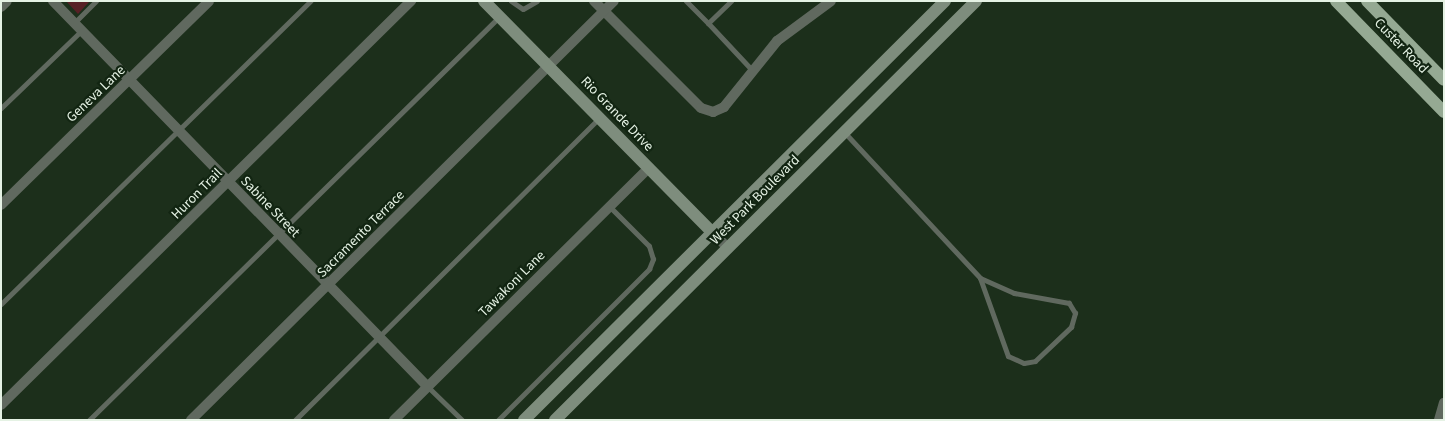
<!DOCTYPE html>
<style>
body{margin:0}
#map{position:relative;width:1445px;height:421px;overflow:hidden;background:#1c2f1b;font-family:"Source Sans 3",sans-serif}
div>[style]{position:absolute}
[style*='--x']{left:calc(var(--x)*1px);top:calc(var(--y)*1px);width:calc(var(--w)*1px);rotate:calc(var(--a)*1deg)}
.green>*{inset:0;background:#572126}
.lane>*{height:5px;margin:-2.5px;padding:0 2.5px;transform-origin:2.5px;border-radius:2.5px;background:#60695f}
.street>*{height:10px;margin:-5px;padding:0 5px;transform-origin:5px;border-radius:5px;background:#60695f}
.secondary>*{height:12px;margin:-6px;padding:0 6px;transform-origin:6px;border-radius:6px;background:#7e8d7d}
.primary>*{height:12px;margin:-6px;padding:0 6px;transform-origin:6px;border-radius:6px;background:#95a993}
span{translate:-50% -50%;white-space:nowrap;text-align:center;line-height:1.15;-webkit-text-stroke:4.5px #122512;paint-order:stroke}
.street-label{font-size:14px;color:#e5f2e4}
.frame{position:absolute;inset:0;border:2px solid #e5f2e4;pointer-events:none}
</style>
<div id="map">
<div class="green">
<div style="clip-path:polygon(66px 1px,90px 1px,78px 14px)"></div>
</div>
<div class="lane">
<div style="--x:511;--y:1;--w:14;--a:34"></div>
<div style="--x:523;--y:9;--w:16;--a:-30"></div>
<div style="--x:686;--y:1;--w:31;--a:45"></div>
<div style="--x:731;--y:1;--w:32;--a:136"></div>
<div style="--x:708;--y:23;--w:64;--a:46.9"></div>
<div style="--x:74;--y:23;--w:31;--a:-45"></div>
<div style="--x:1;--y:108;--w:111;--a:-43.9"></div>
<div style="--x:845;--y:133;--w:198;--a:47"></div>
<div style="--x:980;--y:278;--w:83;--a:70.3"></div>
<div style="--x:1008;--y:356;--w:17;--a:24"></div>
<div style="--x:1024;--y:363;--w:11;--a:-10"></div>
<div style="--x:1035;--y:361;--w:50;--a:-43.4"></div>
<div style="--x:1071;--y:327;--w:15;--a:-74"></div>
<div style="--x:1075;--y:313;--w:12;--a:-121"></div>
<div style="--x:1069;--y:303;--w:56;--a:-169.7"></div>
<div style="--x:1014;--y:293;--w:37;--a:-156"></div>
<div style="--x:1;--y:304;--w:433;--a:-44.4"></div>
<div style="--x:428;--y:387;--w:47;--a:44.1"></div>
<div style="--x:89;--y:420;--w:575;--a:-44.51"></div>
<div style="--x:295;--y:420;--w:429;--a:-44.8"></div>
<div style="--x:498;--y:420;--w:214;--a:-45"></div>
<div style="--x:649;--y:269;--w:11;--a:-68"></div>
<div style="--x:653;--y:259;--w:14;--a:-107"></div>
<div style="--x:649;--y:246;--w:55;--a:-135"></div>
</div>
<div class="street">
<div style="--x:53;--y:1;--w:538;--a:45.83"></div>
<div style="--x:594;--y:1;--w:151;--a:45"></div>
<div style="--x:701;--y:108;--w:13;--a:18"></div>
<div style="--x:713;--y:112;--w:12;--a:-24"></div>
<div style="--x:724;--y:107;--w:85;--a:-51.2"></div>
<div style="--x:777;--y:41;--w:67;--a:-36.5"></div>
<div style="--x:1;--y:7;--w:8;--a:-45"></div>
<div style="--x:1;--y:205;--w:291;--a:-44.4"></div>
<div style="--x:712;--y:232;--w:23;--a:45"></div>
<div style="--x:1;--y:405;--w:576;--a:-44.58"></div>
<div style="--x:191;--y:420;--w:595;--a:-44.73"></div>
<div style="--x:394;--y:420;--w:359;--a:-44.7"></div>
<div style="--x:1439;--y:420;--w:18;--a:-74"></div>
</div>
<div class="secondary">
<div style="--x:484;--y:1;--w:325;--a:45.4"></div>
<div style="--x:524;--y:420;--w:594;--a:-44.86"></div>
<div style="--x:555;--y:420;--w:594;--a:-44.86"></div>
</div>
<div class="primary">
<div style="--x:1336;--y:1;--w:155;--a:45.8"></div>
<div style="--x:1367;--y:1;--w:110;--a:45.7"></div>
</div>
<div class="street-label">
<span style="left:1401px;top:46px;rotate:46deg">Custer Road</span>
<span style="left:96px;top:94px;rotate:-44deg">Geneva Lane</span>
<span style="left:617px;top:114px;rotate:46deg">Rio Grande Drive</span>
<span style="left:197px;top:194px;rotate:-45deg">Huron Trail</span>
<span style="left:755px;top:200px;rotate:-45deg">West Park Boulevard</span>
<span style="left:270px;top:207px;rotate:46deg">Sabine Street</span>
<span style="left:361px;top:234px;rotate:-45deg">Sacramento Terrace</span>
<span style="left:512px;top:284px;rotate:-45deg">Tawakoni Lane</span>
</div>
<div class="frame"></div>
</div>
